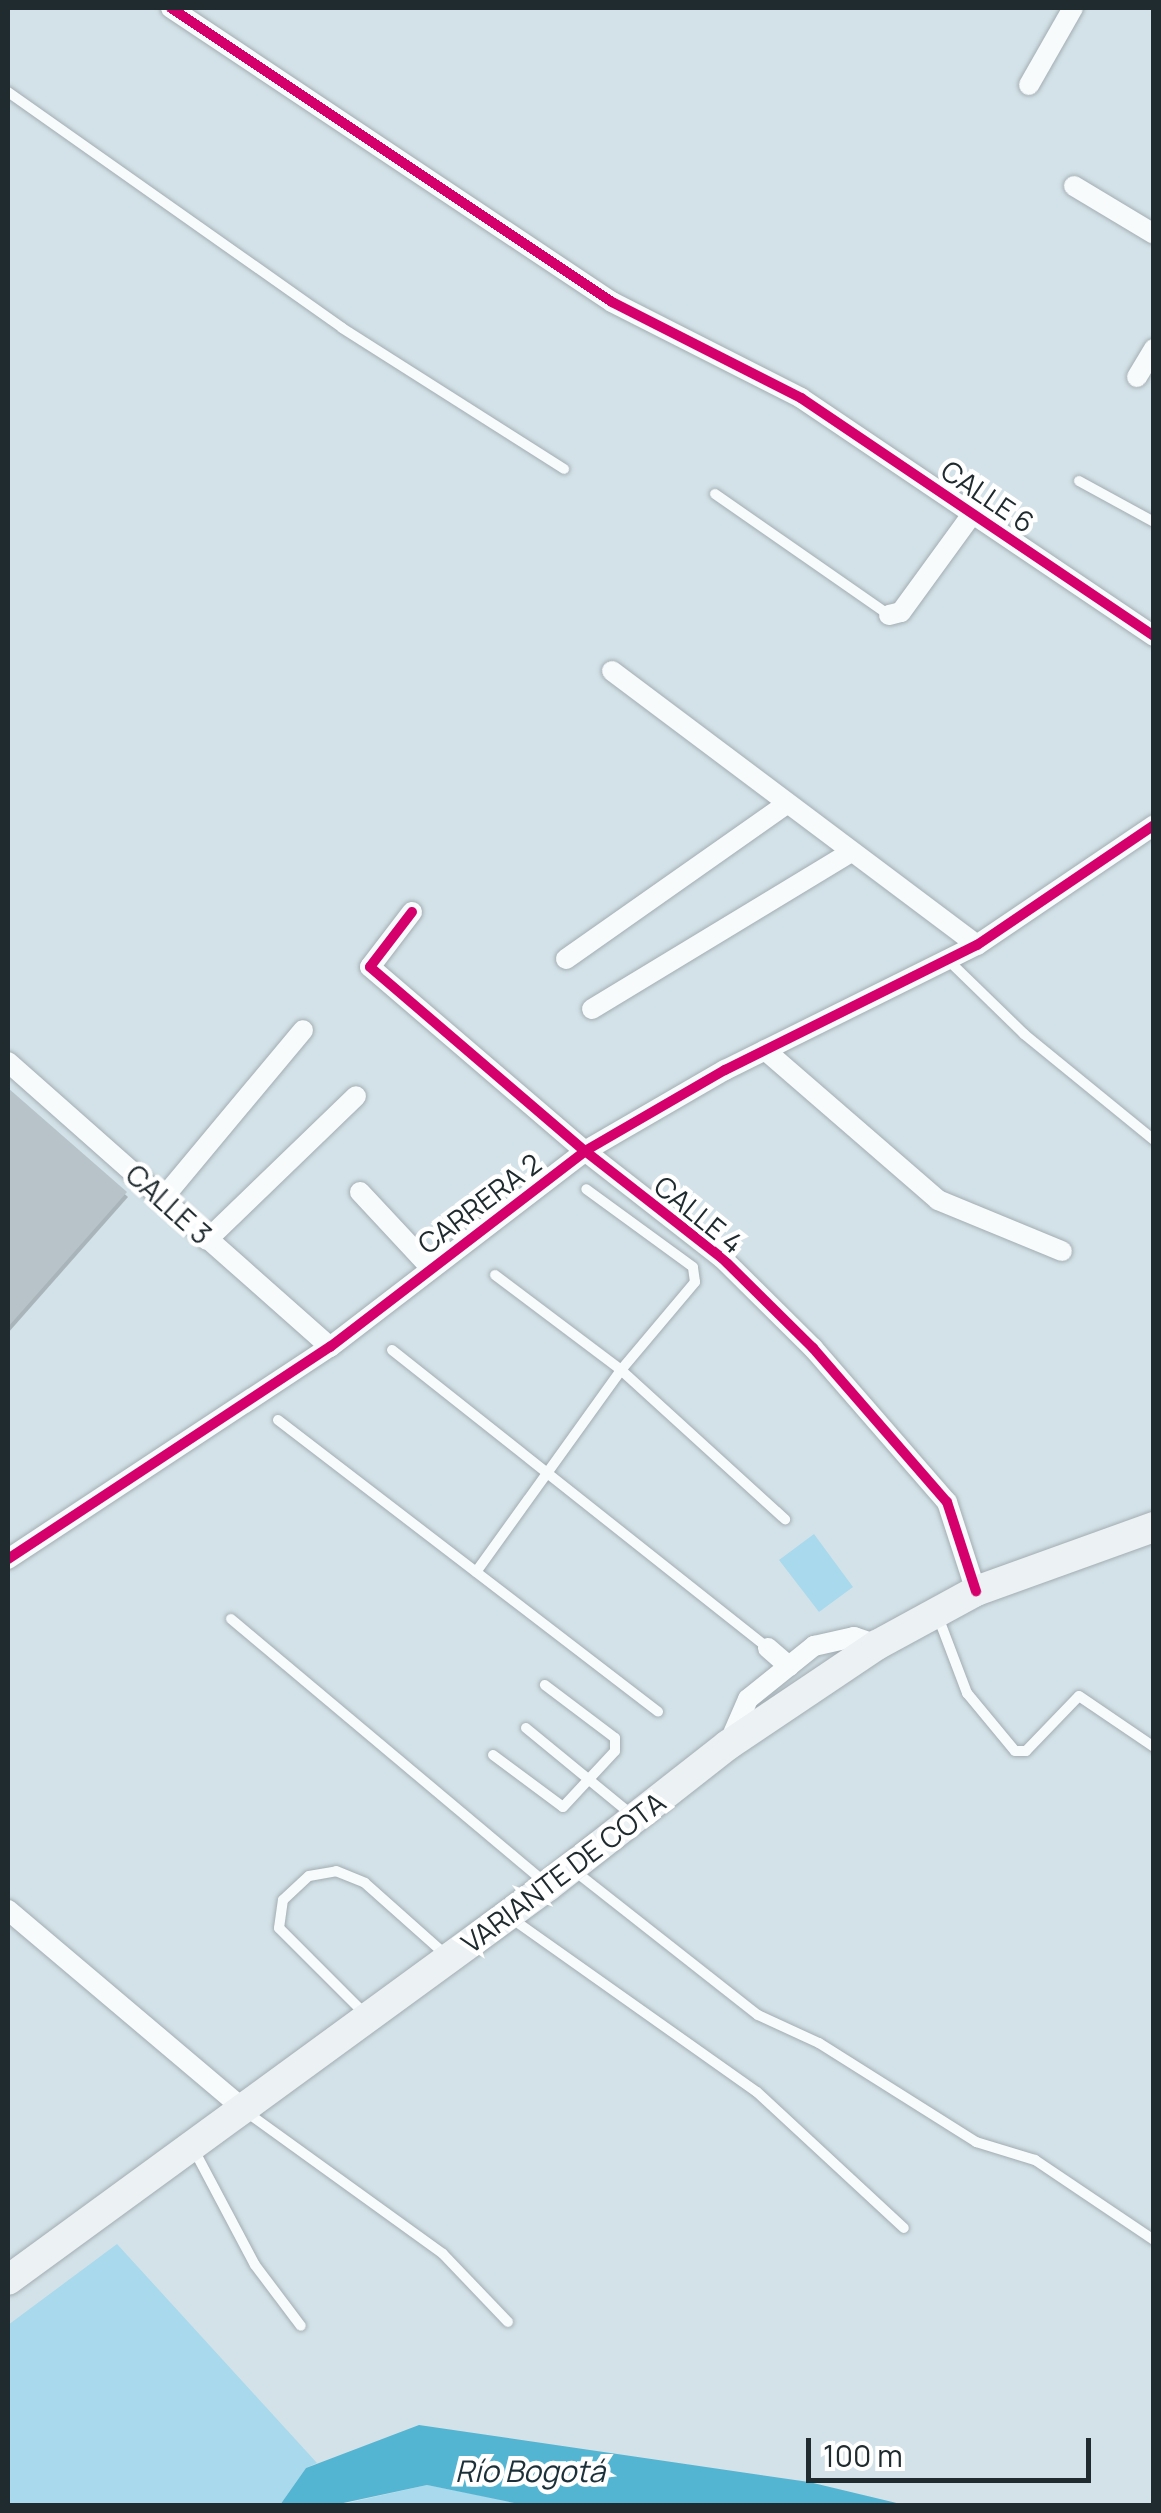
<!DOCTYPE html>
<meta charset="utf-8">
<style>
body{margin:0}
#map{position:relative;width:1161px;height:2513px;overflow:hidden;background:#d3e2e8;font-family:Manrope,sans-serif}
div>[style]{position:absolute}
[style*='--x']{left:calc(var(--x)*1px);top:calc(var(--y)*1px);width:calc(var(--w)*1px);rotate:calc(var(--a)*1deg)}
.green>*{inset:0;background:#a9d9ec}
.water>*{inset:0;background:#54b5d3}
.shadow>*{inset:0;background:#0003}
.building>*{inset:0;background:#b7c3c8}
.roads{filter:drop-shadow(0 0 2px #a2adb2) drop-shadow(0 0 2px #a2adb2)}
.service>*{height:10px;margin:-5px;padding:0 5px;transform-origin:5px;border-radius:5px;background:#f8fbfc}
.minor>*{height:20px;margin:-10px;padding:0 10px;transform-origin:10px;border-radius:10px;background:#f8fbfc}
.primary>*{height:30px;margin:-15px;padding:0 15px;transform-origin:15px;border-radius:15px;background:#ecf1f4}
.cycleway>*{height:10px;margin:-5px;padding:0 5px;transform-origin:5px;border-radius:5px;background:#d6006c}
span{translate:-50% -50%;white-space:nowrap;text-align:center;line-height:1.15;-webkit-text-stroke:9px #fff;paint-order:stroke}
.street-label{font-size:28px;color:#202b2f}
.water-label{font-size:30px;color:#1b3038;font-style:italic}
.frame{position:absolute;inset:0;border:10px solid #202b2f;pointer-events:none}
.scale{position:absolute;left:806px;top:2438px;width:285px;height:45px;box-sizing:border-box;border:5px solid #202b2f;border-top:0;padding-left:12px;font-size:30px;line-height:35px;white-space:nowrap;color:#202b2f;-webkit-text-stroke:8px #fff;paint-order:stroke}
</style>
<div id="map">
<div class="green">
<div style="clip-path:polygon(814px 1534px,853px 1587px,819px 1612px,779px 1560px)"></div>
<div style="clip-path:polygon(117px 2244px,317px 2463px,306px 2468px,280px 2505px,8px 2505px,8px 2325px)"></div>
<div style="clip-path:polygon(427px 2485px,529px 2505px,334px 2506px)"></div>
</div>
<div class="water">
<div style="clip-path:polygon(419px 2425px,809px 2482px,905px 2505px,529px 2506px,427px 2485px,334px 2505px,280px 2505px,306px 2468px)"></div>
</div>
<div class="shadow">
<div style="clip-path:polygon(8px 1089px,128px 1197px,8px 1333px)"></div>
</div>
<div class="building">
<div style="clip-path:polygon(8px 1088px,127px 1192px,8px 1327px)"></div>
</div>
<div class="roads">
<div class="service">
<div style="--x:8;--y:92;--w:409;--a:35.2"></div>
<div style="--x:342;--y:328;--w:263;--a:32.4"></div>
<div style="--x:1079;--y:481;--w:85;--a:28.7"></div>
<div style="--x:715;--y:494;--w:212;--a:34.8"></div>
<div style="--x:948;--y:960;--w:106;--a:44.2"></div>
<div style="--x:1024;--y:1034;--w:168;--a:39.2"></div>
<div style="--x:495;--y:1275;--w:158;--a:37"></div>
<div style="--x:621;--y:1370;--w:222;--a:42.3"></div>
<div style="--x:392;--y:1350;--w:480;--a:38.4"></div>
<div style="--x:278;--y:1420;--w:479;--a:37.5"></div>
<div style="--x:476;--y:1572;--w:249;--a:-54.3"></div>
<div style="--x:621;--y:1370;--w:115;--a:-49.9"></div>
<div style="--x:695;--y:1282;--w:15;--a:-98"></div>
<div style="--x:693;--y:1267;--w:132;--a:-143.9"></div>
<div style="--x:937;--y:1614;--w:85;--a:69.2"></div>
<div style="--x:967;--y:1693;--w:75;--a:50.4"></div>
<div style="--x:1015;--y:1751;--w:11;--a:0"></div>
<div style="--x:1026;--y:1751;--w:76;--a:-46.1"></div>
<div style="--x:1079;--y:1696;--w:91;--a:34.2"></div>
<div style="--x:231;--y:1619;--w:409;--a:40"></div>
<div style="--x:526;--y:1728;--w:137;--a:39.4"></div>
<div style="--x:493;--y:1755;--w:87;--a:36.6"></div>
<div style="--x:563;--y:1807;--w:76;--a:-47.1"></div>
<div style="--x:615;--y:1751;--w:13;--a:-90"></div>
<div style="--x:615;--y:1738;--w:88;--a:-142.9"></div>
<div style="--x:576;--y:1872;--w:231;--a:38.2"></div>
<div style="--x:758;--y:2015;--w:67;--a:24.7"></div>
<div style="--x:819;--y:2043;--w:186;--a:32.2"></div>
<div style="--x:976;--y:2142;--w:62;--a:17"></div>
<div style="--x:1035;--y:2160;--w:143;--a:33.9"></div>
<div style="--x:511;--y:1918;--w:301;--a:35.3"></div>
<div style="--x:757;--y:2092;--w:200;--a:42.8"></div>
<div style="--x:364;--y:2013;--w:120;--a:-135"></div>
<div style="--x:279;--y:1928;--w:28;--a:-82"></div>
<div style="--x:283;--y:1900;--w:35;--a:-43"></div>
<div style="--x:309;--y:1876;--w:27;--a:-10"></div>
<div style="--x:336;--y:1871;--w:31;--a:22"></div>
<div style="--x:365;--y:1883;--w:111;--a:41.7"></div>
<div style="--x:245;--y:2111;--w:244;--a:35.8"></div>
<div style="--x:443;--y:2254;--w:94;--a:46.3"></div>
<div style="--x:193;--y:2148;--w:132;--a:62.1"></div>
<div style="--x:255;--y:2265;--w:76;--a:53"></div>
</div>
<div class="minor">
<div style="--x:171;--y:8;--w:530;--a:33.69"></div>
<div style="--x:612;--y:302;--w:212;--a:26.9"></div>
<div style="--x:801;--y:398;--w:426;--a:34"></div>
<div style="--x:1029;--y:85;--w:89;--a:-60.3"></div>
<div style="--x:1074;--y:186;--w:93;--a:31"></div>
<div style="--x:1137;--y:377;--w:33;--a:-59"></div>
<div style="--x:889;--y:615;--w:12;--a:-14"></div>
<div style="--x:901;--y:612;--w:122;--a:-54"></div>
<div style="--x:612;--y:671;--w:456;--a:36.9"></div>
<div style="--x:412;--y:912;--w:69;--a:127.4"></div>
<div style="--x:370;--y:967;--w:283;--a:40.6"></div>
<div style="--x:585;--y:1151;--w:174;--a:38"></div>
<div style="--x:722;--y:1258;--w:128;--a:44.7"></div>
<div style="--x:813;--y:1348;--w:204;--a:49"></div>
<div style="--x:947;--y:1502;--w:94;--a:72"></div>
<div style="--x:566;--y:959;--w:268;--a:-35.1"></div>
<div style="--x:592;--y:1009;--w:303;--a:-31.2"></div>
<div style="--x:765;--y:1050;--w:229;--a:40.9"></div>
<div style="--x:938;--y:1200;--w:134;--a:22.4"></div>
<div style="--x:8;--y:1062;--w:430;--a:41.5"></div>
<div style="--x:360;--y:1192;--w:103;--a:47"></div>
<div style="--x:164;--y:1197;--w:217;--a:-50.2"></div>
<div style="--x:207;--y:1240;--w:207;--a:-44"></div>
<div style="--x:8;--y:1559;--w:386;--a:-33.4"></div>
<div style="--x:330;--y:1347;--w:322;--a:-37.5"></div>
<div style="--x:585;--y:1151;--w:162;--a:-30.1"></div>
<div style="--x:725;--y:1070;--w:281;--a:-26.4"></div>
<div style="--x:977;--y:945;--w:214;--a:-34.1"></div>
<div style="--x:768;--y:1648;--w:28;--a:41"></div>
<div style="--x:728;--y:1745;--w:50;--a:-66.5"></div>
<div style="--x:748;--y:1699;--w:85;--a:-38.8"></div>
<div style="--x:814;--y:1646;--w:41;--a:-12.7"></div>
<div style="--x:854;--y:1637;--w:24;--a:19"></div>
<div style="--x:8;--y:1910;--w:310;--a:40.2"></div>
</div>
<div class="primary">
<div style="--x:8;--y:2280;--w:668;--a:-36.12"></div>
<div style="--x:548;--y:1886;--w:229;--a:-38.1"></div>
<div style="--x:728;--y:1745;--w:179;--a:-33.9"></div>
<div style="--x:877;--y:1645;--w:113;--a:-28.6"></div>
<div style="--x:976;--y:1591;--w:189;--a:-19.8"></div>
</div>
</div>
<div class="cycleway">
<div style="--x:171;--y:8;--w:530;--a:33.69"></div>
<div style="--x:612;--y:302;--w:212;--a:26.9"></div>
<div style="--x:801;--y:398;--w:426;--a:34"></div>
<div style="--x:412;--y:912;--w:69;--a:127.4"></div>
<div style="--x:370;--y:967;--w:283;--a:40.6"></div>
<div style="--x:585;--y:1151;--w:174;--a:38"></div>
<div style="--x:722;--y:1258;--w:128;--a:44.7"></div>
<div style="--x:813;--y:1348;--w:204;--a:49"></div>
<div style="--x:947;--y:1502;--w:94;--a:72"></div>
<div style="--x:8;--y:1559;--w:386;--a:-33.4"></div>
<div style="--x:330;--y:1347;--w:322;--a:-37.5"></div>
<div style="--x:585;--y:1151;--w:162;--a:-30.1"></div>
<div style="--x:725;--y:1070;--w:281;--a:-26.4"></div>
<div style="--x:977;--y:945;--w:214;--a:-34.1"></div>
</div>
<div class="street-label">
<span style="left:988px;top:496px;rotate:34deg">CALLE 6</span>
<span style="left:479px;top:1203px;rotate:-37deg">CARRERA 2</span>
<span style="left:169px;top:1204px;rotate:42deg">CALLE 3</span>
<span style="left:699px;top:1214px;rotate:39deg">CALLE 4</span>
<span style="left:563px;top:1872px;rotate:-37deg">VARIANTE DE COTA</span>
</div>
<div class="water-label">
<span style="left:530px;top:2471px">Río Bogotá</span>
</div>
<div class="frame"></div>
<div class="scale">100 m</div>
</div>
